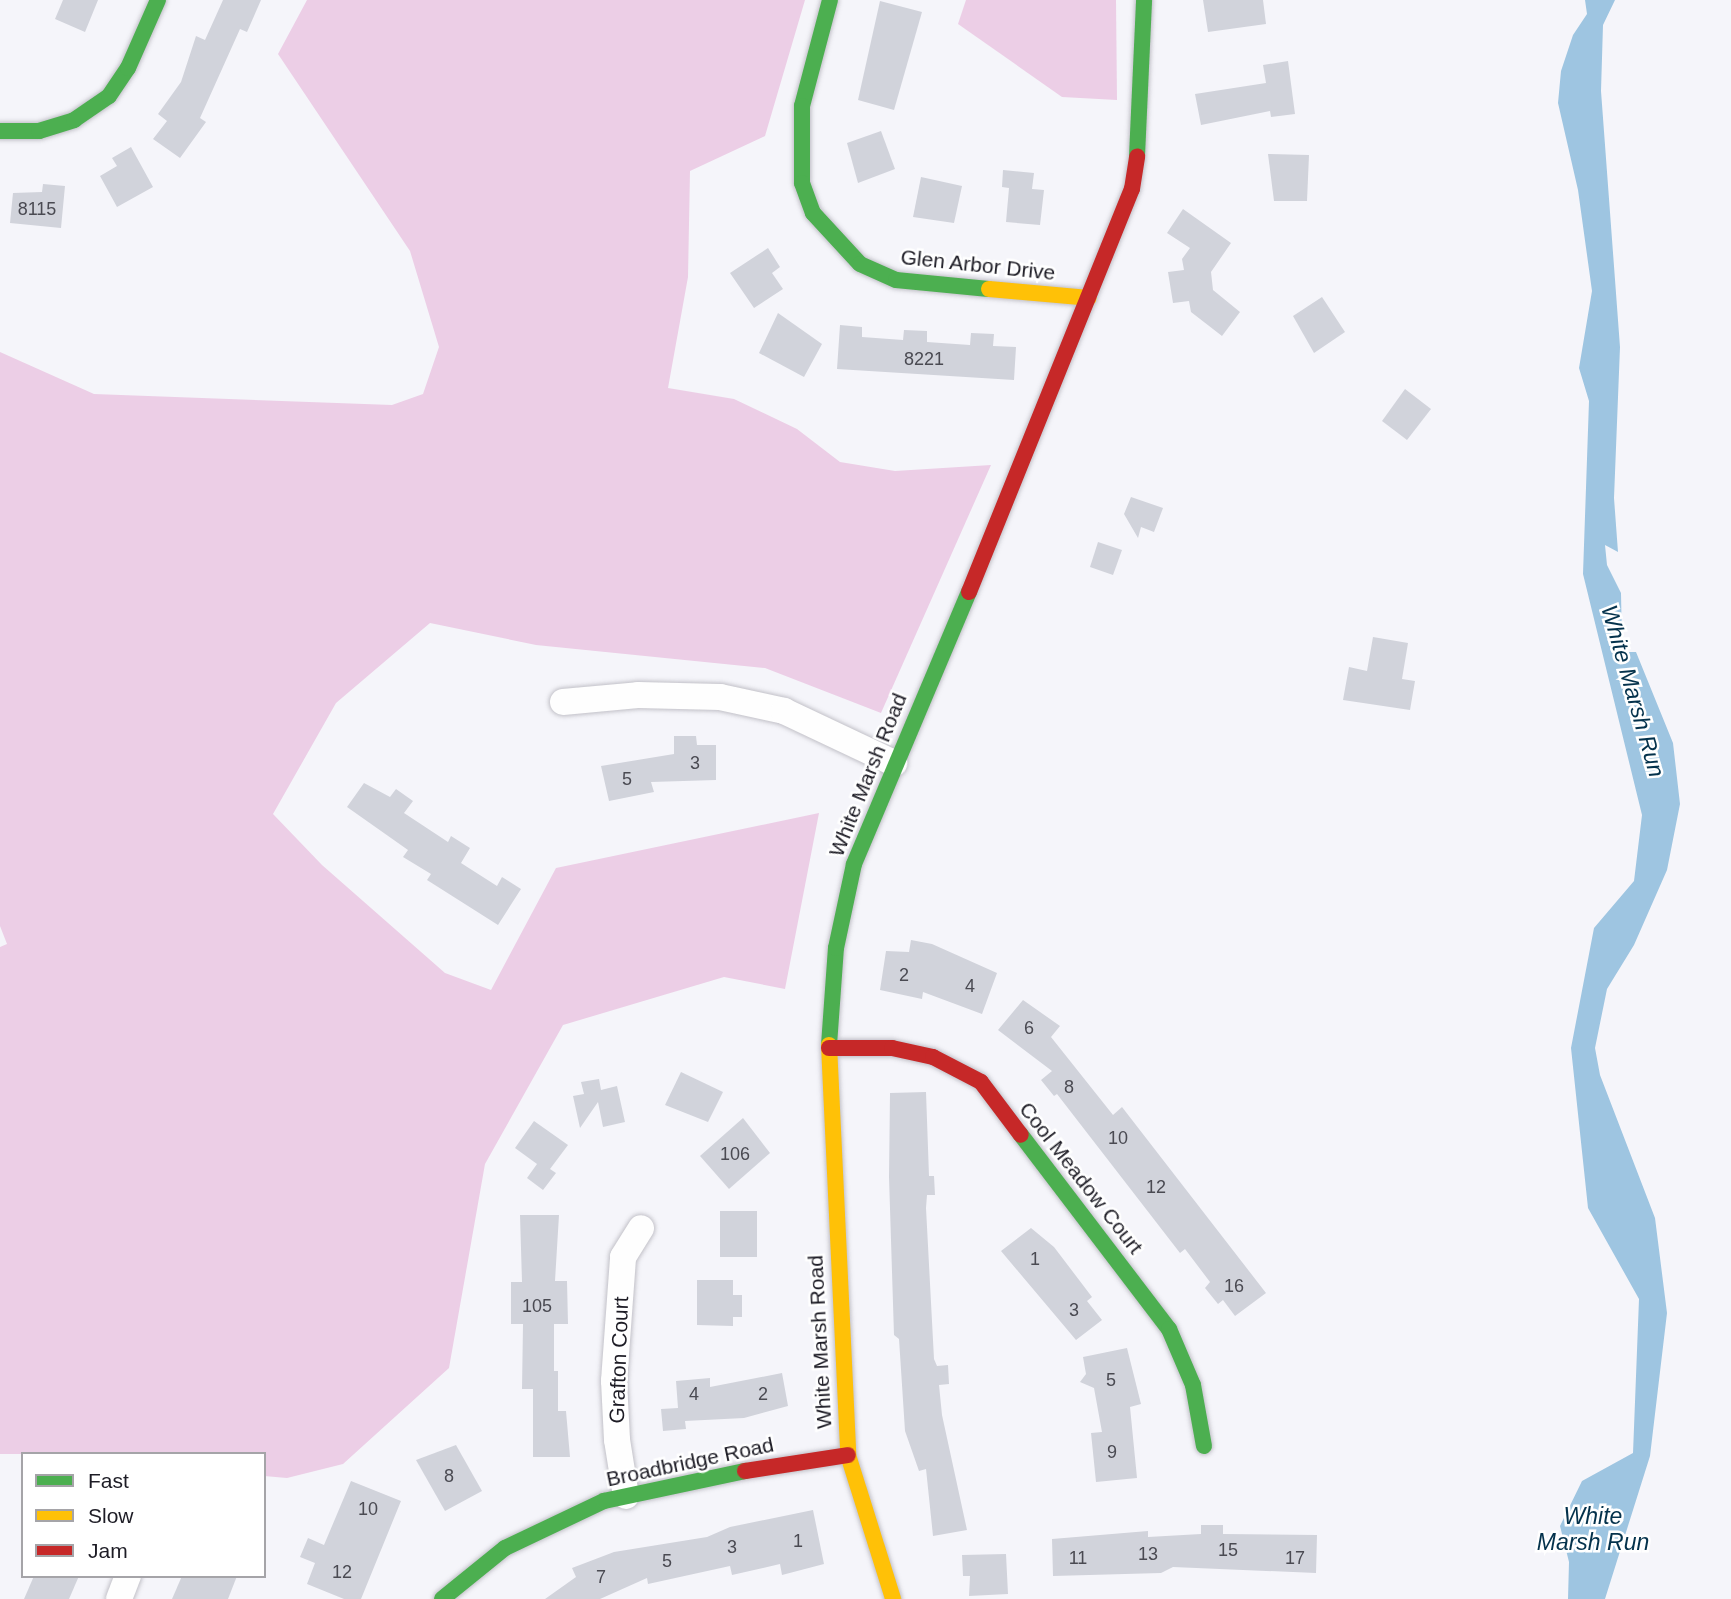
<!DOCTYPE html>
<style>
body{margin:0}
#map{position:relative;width:1731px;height:1599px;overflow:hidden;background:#f5f5fa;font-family:Helvetica,sans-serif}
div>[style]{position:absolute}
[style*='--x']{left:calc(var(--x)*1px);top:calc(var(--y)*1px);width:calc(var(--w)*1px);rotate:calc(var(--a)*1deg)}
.forest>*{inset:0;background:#eccee6}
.water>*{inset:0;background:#9ec5e1}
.building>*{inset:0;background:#d1d3db}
.roads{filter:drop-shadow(0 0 2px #c2c1c8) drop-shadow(0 0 2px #c2c1c8)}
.street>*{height:26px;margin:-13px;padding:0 13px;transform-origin:13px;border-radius:13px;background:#fefefe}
.fast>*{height:16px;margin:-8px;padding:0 8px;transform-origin:8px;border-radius:8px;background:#4caf50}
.slow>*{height:16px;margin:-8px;padding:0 8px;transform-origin:8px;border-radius:8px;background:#ffc107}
.jam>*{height:16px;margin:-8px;padding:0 8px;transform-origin:8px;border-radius:8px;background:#c62828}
span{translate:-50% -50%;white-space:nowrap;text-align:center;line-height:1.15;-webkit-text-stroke:5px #fff;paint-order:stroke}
.number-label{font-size:18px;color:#4a4a52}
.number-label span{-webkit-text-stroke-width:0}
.street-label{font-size:21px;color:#1d1c25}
.water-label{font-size:23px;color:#04324c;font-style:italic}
.legend{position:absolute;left:21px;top:1452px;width:245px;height:126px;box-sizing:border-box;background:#fff;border:2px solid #a5a4a8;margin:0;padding:9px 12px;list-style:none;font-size:21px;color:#1d1c25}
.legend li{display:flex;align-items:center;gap:14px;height:35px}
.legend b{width:35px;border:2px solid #a5a4a8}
</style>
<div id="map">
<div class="forest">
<div style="clip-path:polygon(307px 0,805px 0,765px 136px,690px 171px,688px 277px,668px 388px,734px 399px,797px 429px,840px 462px,895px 471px,991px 465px,881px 713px,765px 668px,536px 645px,430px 623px,336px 703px,273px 814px,322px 865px,445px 973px,491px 990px,556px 868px,819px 813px,785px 989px,724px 977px,563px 1025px,485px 1164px,449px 1368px,343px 1464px,287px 1478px,264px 1476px,264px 1454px,0 1454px,0 947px,7px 944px,0 926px,0 352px,94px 394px,392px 405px,423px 394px,439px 347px,410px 251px,278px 54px)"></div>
<div style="clip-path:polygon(966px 0,1116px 0,1117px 100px,1062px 97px,958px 24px)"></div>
</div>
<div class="water">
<div style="clip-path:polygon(1585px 0,1615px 0,1603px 25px,1601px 91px,1620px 347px,1614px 498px,1618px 552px,1605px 545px,1607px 565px,1621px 593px,1622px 644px,1627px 652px,1636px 652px,1673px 743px,1680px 804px,1667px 870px,1634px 945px,1607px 989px,1595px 1048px,1600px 1075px,1655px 1218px,1667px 1313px,1650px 1456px,1605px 1599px,1568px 1599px,1569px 1562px,1560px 1526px,1582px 1481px,1633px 1453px,1639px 1299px,1588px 1208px,1571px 1048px,1594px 928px,1634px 881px,1642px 815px,1583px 574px,1589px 401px,1579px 368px,1592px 291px,1578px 190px,1558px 103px,1561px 71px,1573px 35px,1587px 14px)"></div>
</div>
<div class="building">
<div style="clip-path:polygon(63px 0,98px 0,85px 32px,55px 19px)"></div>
<div style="clip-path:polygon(223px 0,261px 0,247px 32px,240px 29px,200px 118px,206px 122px,180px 158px,153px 139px,167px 121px,158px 114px,181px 82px,196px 36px,205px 40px)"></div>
<div style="clip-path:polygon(1203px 0,1263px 0,1266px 24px,1208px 32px)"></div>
<div style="clip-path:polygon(880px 1px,922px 12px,894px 110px,858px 100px)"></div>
<div style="clip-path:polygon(1288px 61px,1295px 114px,1271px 117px,1270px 111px,1201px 125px,1195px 94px,1266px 83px,1263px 65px)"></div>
<div style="clip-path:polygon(881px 131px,895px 169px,858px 183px,847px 143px)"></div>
<div style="clip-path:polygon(131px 147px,153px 187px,117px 207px,100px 176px,117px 166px,112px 158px)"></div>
<div style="clip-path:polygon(1268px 154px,1309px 155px,1307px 201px,1274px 201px)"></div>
<div style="clip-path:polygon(1003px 170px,1034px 173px,1032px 189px,1044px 190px,1040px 225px,1006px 222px,1009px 188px,1002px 187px)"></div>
<div style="clip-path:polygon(921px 177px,962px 186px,954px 223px,913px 217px)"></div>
<div style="clip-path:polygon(43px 184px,65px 186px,61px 228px,10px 223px,13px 193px,42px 192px)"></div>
<div style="clip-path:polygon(1183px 209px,1231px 243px,1211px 272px,1213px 290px,1240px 312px,1222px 336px,1191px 312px,1189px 301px,1173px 303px,1168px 272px,1184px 270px,1182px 259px,1190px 248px,1167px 233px)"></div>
<div style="clip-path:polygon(768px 248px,780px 267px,772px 273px,783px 289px,754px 308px,730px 273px)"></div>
<div style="clip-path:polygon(1322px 297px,1345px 332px,1314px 353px,1293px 316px)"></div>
<div style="clip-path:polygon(778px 313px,822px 344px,804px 377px,759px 353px)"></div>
<div style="clip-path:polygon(840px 325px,862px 327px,862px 337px,903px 340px,904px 330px,927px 331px,927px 342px,970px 345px,971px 333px,994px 334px,993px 346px,1016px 347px,1014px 380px,837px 369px)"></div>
<div style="clip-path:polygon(1405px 389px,1431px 409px,1407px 440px,1382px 421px)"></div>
<div style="clip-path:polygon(1131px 497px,1163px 508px,1154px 532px,1141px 527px,1138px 538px,1124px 514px)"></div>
<div style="clip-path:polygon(1098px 542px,1122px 550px,1113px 575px,1090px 567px)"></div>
<div style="clip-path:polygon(1373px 637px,1408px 643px,1402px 679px,1415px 681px,1410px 710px,1343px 700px,1349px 667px,1367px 671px)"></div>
<div style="clip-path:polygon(674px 736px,696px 736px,697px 745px,716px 745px,716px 780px,651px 782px,654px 792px,609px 801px,601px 766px,674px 754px)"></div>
<div style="clip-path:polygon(364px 783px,390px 797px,396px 789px,413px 801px,404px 813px,448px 842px,451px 836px,470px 848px,461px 863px,497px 886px,502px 877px,521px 889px,498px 925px,427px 880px,431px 874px,403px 857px,408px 850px,347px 807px)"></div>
<div style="clip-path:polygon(911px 940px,932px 944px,997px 973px,982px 1014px,923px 992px,922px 999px,880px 990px,886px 951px,909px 952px)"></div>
<div style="clip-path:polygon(1023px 1000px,1060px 1026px,1051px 1037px,1113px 1115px,1122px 1107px,1266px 1293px,1235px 1316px,1223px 1300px,1218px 1304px,1205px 1288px,1210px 1282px,1185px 1249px,1180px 1253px,1057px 1094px,1054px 1096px,1041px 1080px,1052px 1071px,998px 1030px)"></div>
<div style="clip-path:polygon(681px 1072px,723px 1092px,708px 1122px,665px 1105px)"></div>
<div style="clip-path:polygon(599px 1079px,601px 1090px,617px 1086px,625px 1122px,603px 1127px,598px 1102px,580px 1128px,573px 1096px,584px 1094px,581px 1082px)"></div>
<div style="clip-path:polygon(926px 1092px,929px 1176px,934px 1176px,935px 1195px,927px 1195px,926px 1208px,934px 1359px,937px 1366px,948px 1365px,949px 1384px,939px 1385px,942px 1415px,967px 1530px,933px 1536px,926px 1469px,919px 1471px,905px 1431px,899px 1339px,894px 1335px,889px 1177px,890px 1093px)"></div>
<div style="clip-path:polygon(743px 1118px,770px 1153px,729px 1189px,700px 1156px)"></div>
<div style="clip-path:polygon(534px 1121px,568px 1145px,550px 1169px,556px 1173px,543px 1190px,527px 1178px,537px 1164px,515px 1148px)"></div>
<div style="clip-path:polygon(720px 1211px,757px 1211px,757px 1257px,720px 1257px)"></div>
<div style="clip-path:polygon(520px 1215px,559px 1215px,555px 1281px,567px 1281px,568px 1324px,554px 1324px,554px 1371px,558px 1371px,558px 1411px,566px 1411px,570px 1457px,533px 1457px,533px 1389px,522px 1389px,523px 1324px,511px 1324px,511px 1282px,522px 1282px)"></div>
<div style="clip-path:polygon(1031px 1228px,1054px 1247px,1092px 1297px,1087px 1301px,1102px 1320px,1076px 1340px,1001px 1251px)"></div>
<div style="clip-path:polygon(697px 1280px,733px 1280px,733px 1295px,742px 1295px,742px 1317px,733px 1317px,733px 1326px,697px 1325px)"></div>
<div style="clip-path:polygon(1127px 1348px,1141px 1404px,1130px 1407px,1137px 1478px,1096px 1482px,1091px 1433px,1102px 1432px,1094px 1388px,1080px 1382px,1086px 1374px,1083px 1357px)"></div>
<div style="clip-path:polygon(782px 1373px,788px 1406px,744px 1418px,685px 1421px,686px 1429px,663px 1431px,661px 1409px,678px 1408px,676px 1381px,710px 1378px,710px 1387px)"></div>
<div style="clip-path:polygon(456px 1445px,482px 1491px,445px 1511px,416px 1460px)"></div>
<div style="clip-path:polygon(351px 1481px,401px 1501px,361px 1599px,344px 1599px,307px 1584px,315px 1563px,300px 1557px,308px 1538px,324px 1545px)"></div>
<div style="clip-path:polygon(813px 1510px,824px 1564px,782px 1575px,780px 1564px,732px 1575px,730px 1566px,648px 1584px,647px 1578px,600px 1599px,545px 1599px,576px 1577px,572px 1568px,614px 1552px,707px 1537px,730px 1527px)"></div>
<div style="clip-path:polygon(1201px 1525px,1223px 1525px,1223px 1534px,1317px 1535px,1316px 1573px,1173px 1567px,1161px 1573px,1053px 1576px,1052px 1539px,1148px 1531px,1148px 1537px,1201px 1534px)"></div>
<div style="clip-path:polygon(1006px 1554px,1008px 1594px,969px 1596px,970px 1576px,963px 1576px,962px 1555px)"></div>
<div style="clip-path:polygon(34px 1576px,79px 1576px,69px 1599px,24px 1599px)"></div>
<div style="clip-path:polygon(182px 1576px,237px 1576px,228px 1599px,172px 1599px)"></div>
</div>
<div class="roads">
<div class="street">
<div style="--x:563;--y:702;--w:75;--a:-5.3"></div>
<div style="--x:638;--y:695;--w:82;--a:1.4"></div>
<div style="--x:720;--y:697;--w:66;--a:12.3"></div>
<div style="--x:784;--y:711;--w:122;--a:25.3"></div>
<div style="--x:626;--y:1496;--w:57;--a:-99.1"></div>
<div style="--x:617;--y:1440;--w:59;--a:-92.9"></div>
<div style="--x:614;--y:1381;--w:124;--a:-85.8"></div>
<div style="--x:623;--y:1257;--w:34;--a:-58"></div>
<div style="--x:119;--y:1599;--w:25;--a:-69"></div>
</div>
<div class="fast">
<div style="--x:830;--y:0;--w:110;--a:104.8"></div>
<div style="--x:802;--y:106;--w:77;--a:90"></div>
<div style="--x:802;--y:183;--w:32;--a:70"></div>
<div style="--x:813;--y:213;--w:69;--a:47.3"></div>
<div style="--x:860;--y:264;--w:39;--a:24"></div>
<div style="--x:896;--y:280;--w:93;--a:5.5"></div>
<div style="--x:0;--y:131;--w:39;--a:0"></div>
<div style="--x:39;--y:131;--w:37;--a:-17"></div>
<div style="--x:74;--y:120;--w:42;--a:-34.4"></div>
<div style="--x:109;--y:96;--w:34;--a:-56"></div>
<div style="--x:128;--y:68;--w:74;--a:-66.2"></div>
<div style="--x:1137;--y:156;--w:156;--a:-87.4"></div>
<div style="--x:829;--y:1045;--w:97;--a:-85.9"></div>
<div style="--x:836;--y:948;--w:86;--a:-77.9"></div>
<div style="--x:854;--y:864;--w:295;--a:-67.1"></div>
<div style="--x:1021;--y:1135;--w:244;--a:52.7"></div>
<div style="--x:1169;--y:1329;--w:61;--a:66.8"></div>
<div style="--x:1193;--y:1385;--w:62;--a:79.8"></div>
<div style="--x:442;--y:1599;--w:81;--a:-39"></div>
<div style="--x:505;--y:1548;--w:110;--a:-25.4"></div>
<div style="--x:604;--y:1501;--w:144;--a:-12"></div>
</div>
<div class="slow">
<div style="--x:989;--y:289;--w:100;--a:5.1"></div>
<div style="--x:829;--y:1045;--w:410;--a:87.3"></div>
<div style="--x:848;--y:1455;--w:151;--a:72.6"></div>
</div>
<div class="jam">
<div style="--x:969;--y:592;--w:435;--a:-68"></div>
<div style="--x:1132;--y:189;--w:33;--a:-81"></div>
<div style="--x:829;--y:1048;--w:63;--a:0"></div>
<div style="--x:892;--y:1048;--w:42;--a:12.4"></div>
<div style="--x:933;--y:1057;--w:54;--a:27.5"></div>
<div style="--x:981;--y:1082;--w:66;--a:53"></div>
<div style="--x:745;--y:1471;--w:104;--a:-8.8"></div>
</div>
</div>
<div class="number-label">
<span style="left:37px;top:209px">8115</span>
<span style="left:924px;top:359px">8221</span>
<span style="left:695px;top:763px">3</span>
<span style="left:627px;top:779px">5</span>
<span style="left:904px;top:975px">2</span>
<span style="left:970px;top:986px">4</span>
<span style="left:1029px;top:1028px">6</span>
<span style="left:1069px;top:1087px">8</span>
<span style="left:1118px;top:1138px">10</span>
<span style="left:735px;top:1154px">106</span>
<span style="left:1156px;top:1187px">12</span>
<span style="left:1035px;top:1259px">1</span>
<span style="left:1234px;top:1286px">16</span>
<span style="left:537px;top:1306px">105</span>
<span style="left:1074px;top:1310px">3</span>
<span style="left:1111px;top:1380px">5</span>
<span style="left:694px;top:1394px">4</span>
<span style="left:763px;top:1394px">2</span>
<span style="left:1112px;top:1452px">9</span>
<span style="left:449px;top:1476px">8</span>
<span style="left:368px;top:1509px">10</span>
<span style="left:798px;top:1541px">1</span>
<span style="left:732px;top:1547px">3</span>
<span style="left:1228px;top:1550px">15</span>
<span style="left:1148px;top:1554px">13</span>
<span style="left:1078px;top:1558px">11</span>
<span style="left:1295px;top:1558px">17</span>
<span style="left:667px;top:1561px">5</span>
<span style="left:342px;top:1572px">12</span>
<span style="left:601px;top:1577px">7</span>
</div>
<div class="street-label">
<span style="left:978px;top:265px;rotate:6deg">Glen Arbor Drive</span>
<span style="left:868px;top:775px;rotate:-68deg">White Marsh Road</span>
<span style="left:1081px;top:1178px;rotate:52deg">Cool Meadow Court</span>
<span style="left:820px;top:1342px;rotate:-93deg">White Marsh Road</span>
<span style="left:619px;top:1360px;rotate:-88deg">Grafton Court</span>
<span style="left:690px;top:1462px;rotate:-12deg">Broadbridge Road</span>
</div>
<div class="water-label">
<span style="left:1633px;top:691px;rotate:74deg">White Marsh Run</span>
<span style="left:1593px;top:1529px">White<br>Marsh Run</span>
</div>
<ul class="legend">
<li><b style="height:9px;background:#4caf50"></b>Fast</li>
<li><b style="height:9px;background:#ffc107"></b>Slow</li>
<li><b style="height:9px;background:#c62828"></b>Jam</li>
</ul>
</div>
